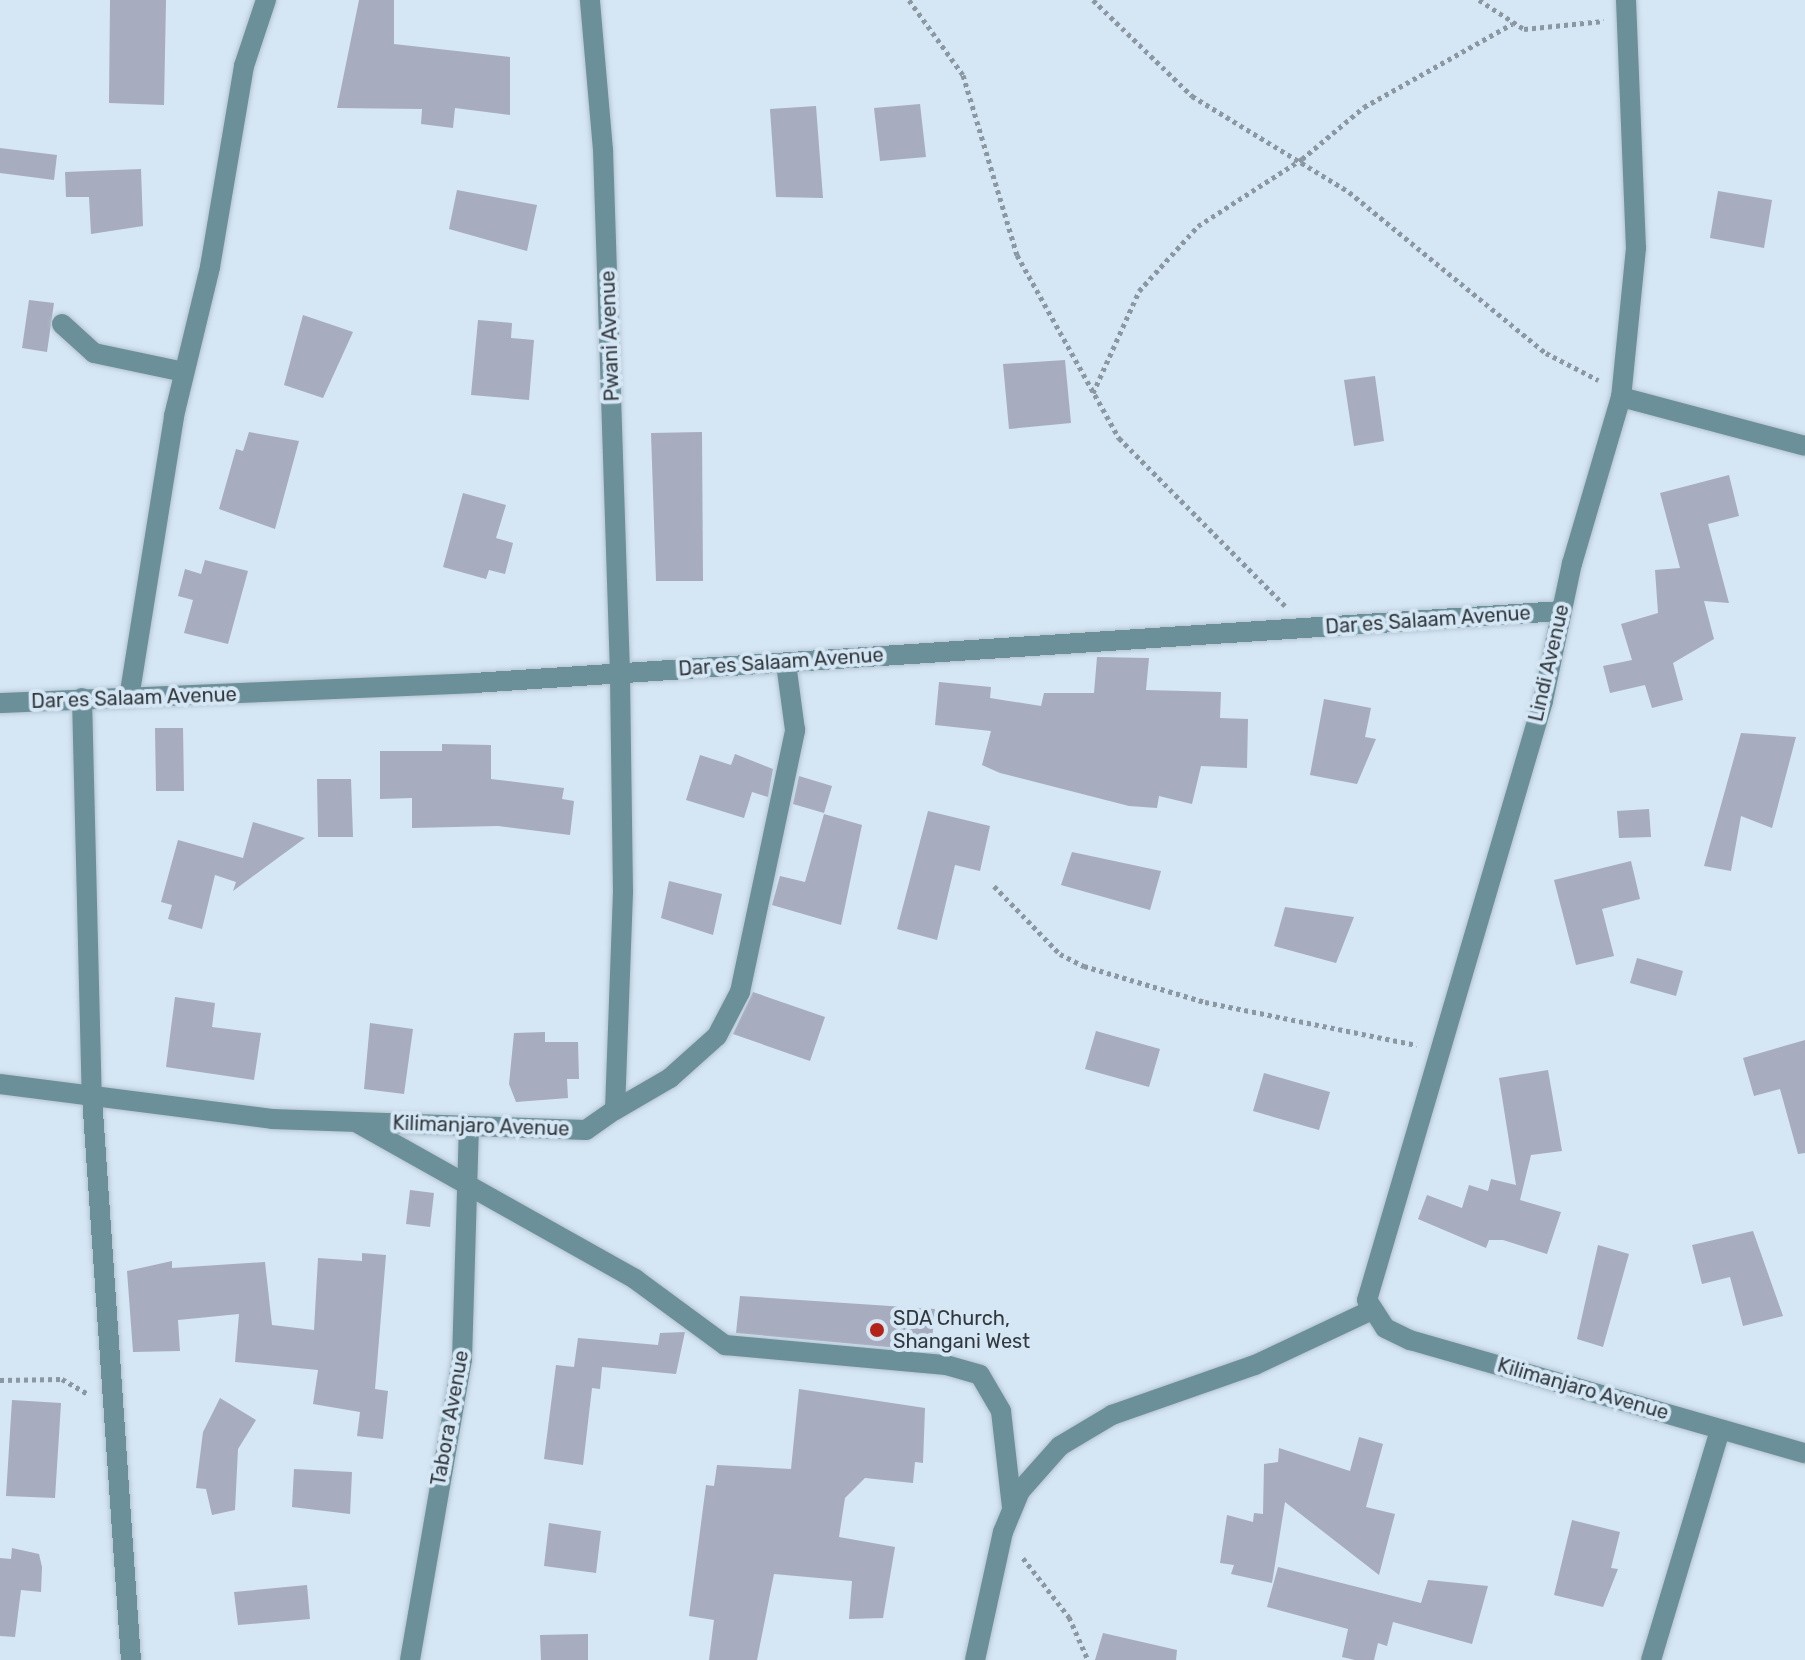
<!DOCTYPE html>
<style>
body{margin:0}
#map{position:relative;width:1805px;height:1660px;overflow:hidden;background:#d5e6f4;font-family:Rubik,sans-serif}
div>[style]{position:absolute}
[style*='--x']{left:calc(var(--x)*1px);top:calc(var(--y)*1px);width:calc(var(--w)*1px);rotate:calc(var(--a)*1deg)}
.building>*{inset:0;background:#a7acbe}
.path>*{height:5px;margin-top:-2.5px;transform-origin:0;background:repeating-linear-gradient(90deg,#8b97a1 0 4px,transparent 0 8px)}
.roads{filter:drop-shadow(0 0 2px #b4c3d0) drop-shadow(0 0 2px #b4c3d0)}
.minor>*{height:20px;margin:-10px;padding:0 10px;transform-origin:10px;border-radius:10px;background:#6b9099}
.dots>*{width:22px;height:22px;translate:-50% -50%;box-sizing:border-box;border:4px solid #d5e6f4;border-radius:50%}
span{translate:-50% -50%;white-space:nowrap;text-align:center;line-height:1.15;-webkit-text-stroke:8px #d5e6f4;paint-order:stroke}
.street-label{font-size:20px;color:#32393e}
.poi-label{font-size:20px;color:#32393e}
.left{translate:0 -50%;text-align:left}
</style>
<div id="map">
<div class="building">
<div style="clip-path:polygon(110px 0,166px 0,164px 105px,109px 103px)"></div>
<div style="clip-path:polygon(359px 0,394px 0,394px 44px,510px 57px,510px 115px,455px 108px,453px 128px,421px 124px,422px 109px,337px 108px)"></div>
<div style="clip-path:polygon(920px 104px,926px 157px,880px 161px,874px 108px)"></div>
<div style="clip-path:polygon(816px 106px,823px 198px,776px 197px,770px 109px)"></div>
<div style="clip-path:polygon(0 148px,57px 155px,54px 180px,0 173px)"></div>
<div style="clip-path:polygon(141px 169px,143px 226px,91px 234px,89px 197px,66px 197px,65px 172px)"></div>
<div style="clip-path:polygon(457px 190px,537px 205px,527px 251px,449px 229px)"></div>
<div style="clip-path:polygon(1718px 191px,1772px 200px,1764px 248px,1710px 238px)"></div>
<div style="clip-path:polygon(29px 300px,54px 303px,47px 352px,22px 348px)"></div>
<div style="clip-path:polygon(303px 315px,353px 332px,323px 398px,284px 385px)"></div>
<div style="clip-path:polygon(478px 320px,512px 323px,511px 338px,534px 340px,529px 400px,471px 395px)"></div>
<div style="clip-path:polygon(1065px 360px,1071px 423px,1009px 429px,1003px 364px)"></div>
<div style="clip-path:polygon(1375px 376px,1384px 441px,1354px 446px,1344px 380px)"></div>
<div style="clip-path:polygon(249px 432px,299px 441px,275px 529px,219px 509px,236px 449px,243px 451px)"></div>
<div style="clip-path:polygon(702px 432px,703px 581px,656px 581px,651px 433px)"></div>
<div style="clip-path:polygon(1729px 475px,1739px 516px,1708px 524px,1729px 603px,1704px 601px,1714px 639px,1673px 663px,1683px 700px,1652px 708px,1645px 685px,1610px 693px,1603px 666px,1632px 660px,1621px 624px,1658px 613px,1655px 570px,1680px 568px,1660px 493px)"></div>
<div style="clip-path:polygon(463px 493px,506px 505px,496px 538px,513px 543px,505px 574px,489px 570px,486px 579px,443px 567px)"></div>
<div style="clip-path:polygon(205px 560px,248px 571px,228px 644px,184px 633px,193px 600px,178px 596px,185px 569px,201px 574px)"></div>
<div style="clip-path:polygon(1097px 657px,1149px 658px,1146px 690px,1221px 692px,1220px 718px,1248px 719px,1247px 768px,1201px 766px,1192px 804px,1159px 796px,1157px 808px,1129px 806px,1000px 773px,982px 765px,991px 731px,935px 725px,939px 682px,991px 687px,990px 698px,1041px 706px,1044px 693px,1094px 693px)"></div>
<div style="clip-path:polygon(1324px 699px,1371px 708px,1365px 737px,1376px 739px,1357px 784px,1310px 775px)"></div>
<div style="clip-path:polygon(155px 728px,183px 728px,184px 791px,156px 791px)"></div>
<div style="clip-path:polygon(1741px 733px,1796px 737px,1772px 828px,1741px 816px,1731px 871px,1704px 866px)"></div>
<div style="clip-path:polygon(442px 744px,491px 745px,491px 779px,564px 788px,562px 799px,574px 801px,570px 835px,498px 826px,412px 828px,412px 798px,380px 799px,380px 751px,442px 751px)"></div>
<div style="clip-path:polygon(735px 754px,773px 769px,768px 797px,752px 792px,744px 818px,686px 800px,700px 755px,731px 765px)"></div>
<div style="clip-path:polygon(799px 776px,832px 786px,824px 813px,793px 804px)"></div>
<div style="clip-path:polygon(317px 779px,351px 779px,353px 837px,318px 837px)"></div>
<div style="clip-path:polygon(1649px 809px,1651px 837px,1619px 838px,1617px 811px)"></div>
<div style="clip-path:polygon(928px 811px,990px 826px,980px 871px,955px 865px,937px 940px,897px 929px)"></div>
<div style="clip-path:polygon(824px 814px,862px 825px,841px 925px,772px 905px,780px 876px,805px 882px)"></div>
<div style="clip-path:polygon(253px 822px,305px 838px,233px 891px,236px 882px,215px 875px,202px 929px,168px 919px,172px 905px,161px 902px,178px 840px,243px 858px)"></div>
<div style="clip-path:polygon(1072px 852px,1161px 871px,1150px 910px,1061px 885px)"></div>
<div style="clip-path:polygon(1631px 861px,1640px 899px,1602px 909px,1614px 956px,1576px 965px,1554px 880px)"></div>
<div style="clip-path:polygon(669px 881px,722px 894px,713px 935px,661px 918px)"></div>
<div style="clip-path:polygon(1285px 907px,1354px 917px,1336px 963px,1274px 946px)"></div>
<div style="clip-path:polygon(1637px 958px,1683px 971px,1676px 996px,1630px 983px)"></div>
<div style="clip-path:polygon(753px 992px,825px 1017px,810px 1061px,733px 1034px)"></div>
<div style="clip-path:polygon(175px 997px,215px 1003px,212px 1027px,261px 1033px,254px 1080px,166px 1067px)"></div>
<div style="clip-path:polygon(370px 1023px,413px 1029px,404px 1094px,364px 1089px)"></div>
<div style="clip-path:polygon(1096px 1031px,1160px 1049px,1149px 1087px,1085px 1069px)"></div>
<div style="clip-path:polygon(545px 1032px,545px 1042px,578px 1042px,579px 1079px,567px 1079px,568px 1098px,516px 1102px,509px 1084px,514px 1033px)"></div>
<div style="clip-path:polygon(1805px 1040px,1805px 1153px,1798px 1154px,1780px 1089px,1754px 1096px,1743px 1058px)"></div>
<div style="clip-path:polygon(1548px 1070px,1562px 1151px,1531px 1155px,1520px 1200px,1561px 1212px,1547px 1254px,1503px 1240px,1489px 1240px,1486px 1248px,1418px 1219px,1427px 1195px,1462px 1208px,1469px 1185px,1488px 1191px,1491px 1179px,1516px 1185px,1499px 1078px)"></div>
<div style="clip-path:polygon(1264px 1073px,1330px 1092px,1319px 1130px,1253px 1111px)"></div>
<div style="clip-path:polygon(410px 1190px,434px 1193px,430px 1227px,406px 1224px)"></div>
<div style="clip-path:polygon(1753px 1231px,1783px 1316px,1743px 1326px,1730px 1277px,1702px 1284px,1692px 1245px)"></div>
<div style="clip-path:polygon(1598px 1245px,1629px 1254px,1603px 1347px,1577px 1339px)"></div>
<div style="clip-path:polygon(362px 1253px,386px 1255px,375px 1389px,388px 1391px,383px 1439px,357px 1436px,360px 1412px,313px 1404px,318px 1370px,235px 1362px,239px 1314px,178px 1320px,180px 1351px,133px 1352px,127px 1271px,172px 1261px,172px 1268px,265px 1262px,272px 1325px,314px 1330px,318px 1258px,362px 1261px)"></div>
<div style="clip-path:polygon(740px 1296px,935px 1309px,931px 1351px,736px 1333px)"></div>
<div style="clip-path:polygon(685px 1332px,676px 1374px,602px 1367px,600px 1389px,592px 1388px,583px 1465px,544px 1459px,556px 1365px,574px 1367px,578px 1338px,658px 1345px,660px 1333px)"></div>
<div style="clip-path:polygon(799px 1389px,925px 1408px,923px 1463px,915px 1462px,913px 1483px,865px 1478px,845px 1498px,839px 1537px,895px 1547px,883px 1618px,849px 1619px,852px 1581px,774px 1574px,757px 1660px,709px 1660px,714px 1620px,689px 1616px,706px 1485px,714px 1486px,717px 1465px,791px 1469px)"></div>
<div style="clip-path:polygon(220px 1398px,256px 1420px,238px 1449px,235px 1510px,212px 1515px,206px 1489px,196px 1488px,203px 1432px)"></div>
<div style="clip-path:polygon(12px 1400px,61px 1403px,55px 1498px,6px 1496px)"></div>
<div style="clip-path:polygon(1359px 1437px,1383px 1444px,1366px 1507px,1395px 1514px,1379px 1575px,1285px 1502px,1272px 1583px,1231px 1574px,1234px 1565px,1220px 1563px,1227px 1515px,1253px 1522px,1254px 1513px,1263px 1514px,1264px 1464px,1278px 1462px,1279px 1448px,1350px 1471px)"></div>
<div style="clip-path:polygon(294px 1469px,352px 1472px,350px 1514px,292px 1507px)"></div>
<div style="clip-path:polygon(1572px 1520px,1620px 1532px,1611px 1568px,1618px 1569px,1603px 1607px,1554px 1595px)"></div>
<div style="clip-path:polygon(549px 1523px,601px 1531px,596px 1573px,544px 1566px)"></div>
<div style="clip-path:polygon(12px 1548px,39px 1554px,42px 1567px,41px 1592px,21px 1590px,15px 1637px,0 1636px,0 1558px,11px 1559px)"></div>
<div style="clip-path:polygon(1278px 1567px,1421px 1603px,1428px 1580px,1488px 1586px,1472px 1644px,1393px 1622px,1387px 1646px,1378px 1643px,1374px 1660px,1355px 1660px,1342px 1657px,1348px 1629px,1267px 1607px)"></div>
<div style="clip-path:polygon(307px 1585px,310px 1619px,238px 1625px,234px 1592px)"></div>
<div style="clip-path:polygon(1103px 1633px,1177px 1650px,1176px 1660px,1095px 1660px)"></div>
<div style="clip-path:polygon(588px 1634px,588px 1660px,541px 1660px,540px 1635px)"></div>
</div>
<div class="path">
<div style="--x:909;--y:0;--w:92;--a:54.2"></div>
<div style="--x:963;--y:75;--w:188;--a:73.3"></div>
<div style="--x:1017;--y:255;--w:210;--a:60.9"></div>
<div style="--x:1119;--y:438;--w:236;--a:45.3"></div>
<div style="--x:1093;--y:0;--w:138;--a:44.1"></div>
<div style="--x:1192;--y:96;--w:184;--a:31.4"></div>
<div style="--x:1349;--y:192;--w:254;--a:39.3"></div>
<div style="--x:1546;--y:353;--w:59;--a:27.4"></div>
<div style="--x:1479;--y:0;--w:54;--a:32.8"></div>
<div style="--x:1524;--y:29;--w:80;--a:-5.7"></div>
<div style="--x:1093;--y:393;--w:112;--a:-65.7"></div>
<div style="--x:1139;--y:291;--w:88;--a:-47.8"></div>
<div style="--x:1198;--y:226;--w:124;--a:-32.8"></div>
<div style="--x:1302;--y:159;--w:81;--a:-40"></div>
<div style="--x:1364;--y:107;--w:170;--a:-29.3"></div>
<div style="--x:994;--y:886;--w:95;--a:45.9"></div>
<div style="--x:1060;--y:954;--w:27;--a:27"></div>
<div style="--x:1084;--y:966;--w:126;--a:16.6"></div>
<div style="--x:1205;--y:1002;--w:216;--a:11.5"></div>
<div style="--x:0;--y:1380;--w:62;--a:-0.9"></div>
<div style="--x:62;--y:1379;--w:30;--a:30"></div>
<div style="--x:1023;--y:1558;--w:75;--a:52.1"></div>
<div style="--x:1069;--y:1617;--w:47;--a:66.2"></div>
</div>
<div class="roads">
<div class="minor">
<div style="--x:1626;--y:0;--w:248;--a:87.7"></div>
<div style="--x:1636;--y:248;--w:150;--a:95.7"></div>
<div style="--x:1621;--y:397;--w:173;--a:106.4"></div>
<div style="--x:1572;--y:563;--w:141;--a:101.9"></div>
<div style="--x:1543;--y:701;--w:624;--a:106.37"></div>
<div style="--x:1367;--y:1300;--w:33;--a:57"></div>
<div style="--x:1385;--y:1328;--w:28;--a:26"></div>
<div style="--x:1410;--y:1340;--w:411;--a:16"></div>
<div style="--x:62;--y:324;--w:43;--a:42.2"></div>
<div style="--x:94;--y:353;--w:92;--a:11.9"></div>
<div style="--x:1621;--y:397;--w:190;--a:14.9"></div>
<div style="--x:82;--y:698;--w:399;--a:88.6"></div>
<div style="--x:92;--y:1097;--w:564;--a:86.04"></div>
<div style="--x:129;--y:698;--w:286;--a:-80.9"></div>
<div style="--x:174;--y:416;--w:153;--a:-76.4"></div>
<div style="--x:210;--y:267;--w:204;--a:-80.4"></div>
<div style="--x:244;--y:66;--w:70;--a:-71.6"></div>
<div style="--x:0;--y:703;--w:474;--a:-2.4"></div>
<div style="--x:474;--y:683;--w:1089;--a:-3.79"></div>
<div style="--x:0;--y:1084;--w:274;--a:7.3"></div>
<div style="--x:272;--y:1119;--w:314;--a:2"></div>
<div style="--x:586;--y:1130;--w:35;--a:-35"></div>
<div style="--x:615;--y:1110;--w:218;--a:-87.9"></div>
<div style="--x:623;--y:892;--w:219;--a:-90.8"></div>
<div style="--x:620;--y:673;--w:523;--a:-91.86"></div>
<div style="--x:603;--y:150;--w:151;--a:-95"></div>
<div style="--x:615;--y:1110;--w:64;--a:-30.2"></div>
<div style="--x:670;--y:1078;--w:63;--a:-41.8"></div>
<div style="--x:717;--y:1036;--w:50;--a:-62.4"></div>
<div style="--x:740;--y:992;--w:268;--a:-78.1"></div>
<div style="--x:795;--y:730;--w:68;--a:-97.7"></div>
<div style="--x:359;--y:1124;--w:317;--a:29.3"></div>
<div style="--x:635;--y:1279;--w:112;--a:36.3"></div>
<div style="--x:725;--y:1345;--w:222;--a:5.2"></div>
<div style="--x:946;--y:1365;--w:35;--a:16"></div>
<div style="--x:980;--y:1375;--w:42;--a:59.7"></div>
<div style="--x:1001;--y:1411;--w:98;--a:83.5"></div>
<div style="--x:410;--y:1660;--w:304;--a:-80.2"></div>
<div style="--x:462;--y:1360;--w:233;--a:-88.3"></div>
<div style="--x:975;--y:1660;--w:131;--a:-77.7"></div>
<div style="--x:1003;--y:1532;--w:44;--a:-67.5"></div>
<div style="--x:1020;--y:1491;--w:60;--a:-48.4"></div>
<div style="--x:1060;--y:1446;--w:61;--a:-30.8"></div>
<div style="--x:1112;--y:1415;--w:151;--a:-19.3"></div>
<div style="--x:1255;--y:1365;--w:127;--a:-25.2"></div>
<div style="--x:1651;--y:1660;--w:240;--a:-73.3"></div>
</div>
</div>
<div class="dots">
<div style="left:877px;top:1330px;background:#b22419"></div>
</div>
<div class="street-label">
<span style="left:610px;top:336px;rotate:-92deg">Pwani Avenue</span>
<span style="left:1428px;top:620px;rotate:-4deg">Dar es Salaam Avenue</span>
<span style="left:781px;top:662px;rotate:-4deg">Dar es Salaam Avenue</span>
<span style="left:1549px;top:663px;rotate:-77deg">Lindi Avenue</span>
<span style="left:134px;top:698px;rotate:-2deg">Dar es Salaam Avenue</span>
<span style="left:481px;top:1126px;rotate:2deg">Kilimanjaro Avenue</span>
<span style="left:1583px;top:1389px;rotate:16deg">Kilimanjaro Avenue</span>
<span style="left:450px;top:1418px;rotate:-80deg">Tabora Avenue</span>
</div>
<div class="poi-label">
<span class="left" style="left:893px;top:1330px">SDA Church,<br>Shangani West</span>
</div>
</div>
